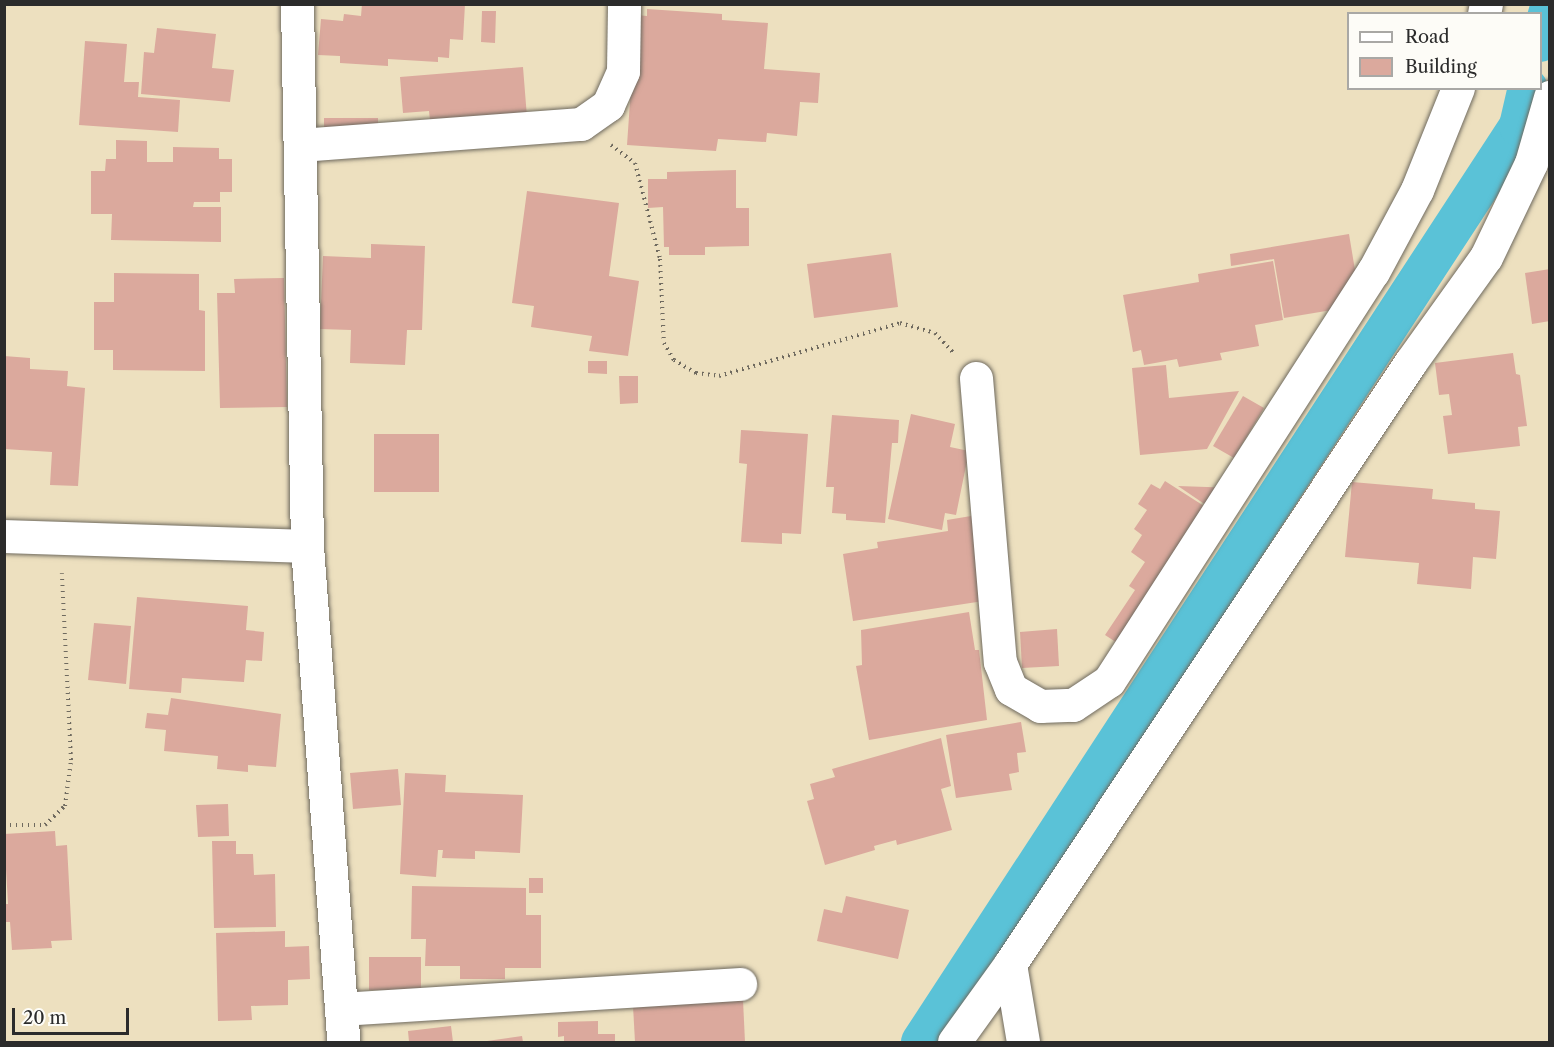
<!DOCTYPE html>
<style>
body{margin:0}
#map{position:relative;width:1554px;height:1047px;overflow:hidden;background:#ede0bf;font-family:"Libre Caslon Text",serif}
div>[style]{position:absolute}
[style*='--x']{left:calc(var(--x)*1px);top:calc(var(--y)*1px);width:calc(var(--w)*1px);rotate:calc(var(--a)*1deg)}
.canal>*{height:40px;margin:-20px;padding:0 20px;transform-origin:20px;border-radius:20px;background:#5ac2d7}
.building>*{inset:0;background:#dba99d}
.path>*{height:4px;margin-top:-2px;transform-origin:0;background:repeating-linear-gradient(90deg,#6f6a5f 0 1.5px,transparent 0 6px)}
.roads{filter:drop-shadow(0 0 2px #6f6a5f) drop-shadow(0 0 2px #6f6a5f)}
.minor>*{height:33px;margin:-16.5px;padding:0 16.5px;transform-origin:16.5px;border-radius:16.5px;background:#fff}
span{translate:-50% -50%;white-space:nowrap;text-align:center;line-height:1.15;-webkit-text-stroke:6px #fdfcf7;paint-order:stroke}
.frame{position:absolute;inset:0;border:6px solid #2b2b2b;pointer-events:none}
.legend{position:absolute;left:1347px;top:12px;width:195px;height:78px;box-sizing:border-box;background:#fdfcf7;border:2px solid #a9a8a5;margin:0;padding:8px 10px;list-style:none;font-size:18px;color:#2b2b2b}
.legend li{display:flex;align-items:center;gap:12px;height:30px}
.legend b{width:30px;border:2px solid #a9a8a5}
.scale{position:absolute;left:12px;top:1008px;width:117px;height:27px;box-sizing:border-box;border:3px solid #2b2b2b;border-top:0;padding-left:8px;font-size:18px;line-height:21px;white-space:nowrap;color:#2b2b2b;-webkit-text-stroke:4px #fdfcf7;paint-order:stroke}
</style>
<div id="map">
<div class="canal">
<div style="--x:1540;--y:42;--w:36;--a:-74"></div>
<div style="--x:921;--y:1042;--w:1094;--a:-56.86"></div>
<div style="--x:1519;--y:126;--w:39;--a:-77"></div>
</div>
<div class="building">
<div style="clip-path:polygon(362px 4px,465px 4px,463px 40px,450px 39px,449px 58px,438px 57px,438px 62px,388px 59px,388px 66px,340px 63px,340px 56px,318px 55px,321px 19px,343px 21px,344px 14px,361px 16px)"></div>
<div style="clip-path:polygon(647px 9px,722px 14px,722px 20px,768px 23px,764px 69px,820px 73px,818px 103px,800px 102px,797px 136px,767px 133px,766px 142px,718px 139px,716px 151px,627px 145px,636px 15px,647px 16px)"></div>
<div style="clip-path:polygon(482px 11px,496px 11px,495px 43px,481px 42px)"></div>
<div style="clip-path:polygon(157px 28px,216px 34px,212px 68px,234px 70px,230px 102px,141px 94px,144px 52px,154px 53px)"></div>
<div style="clip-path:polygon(85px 41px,127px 44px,124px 82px,139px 82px,138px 97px,180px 100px,178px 132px,79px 125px)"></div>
<div style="clip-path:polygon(523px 67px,528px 130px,432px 139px,429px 111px,403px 113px,400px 77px)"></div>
<div style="clip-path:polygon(324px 118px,378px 118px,378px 153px,324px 152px)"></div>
<div style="clip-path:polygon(116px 140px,147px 141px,147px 162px,173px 162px,173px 147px,219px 148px,219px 159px,232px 159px,232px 192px,220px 192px,220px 202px,194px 202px,193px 207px,221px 207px,221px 242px,111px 240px,112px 214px,91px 214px,91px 171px,105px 171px,106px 159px,116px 159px)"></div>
<div style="clip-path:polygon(736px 170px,736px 208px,749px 208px,749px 246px,705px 247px,705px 255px,669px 255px,669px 247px,664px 247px,663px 207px,648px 208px,648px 179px,667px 179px,667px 172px)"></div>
<div style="clip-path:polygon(527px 191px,619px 203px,609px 276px,639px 281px,628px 356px,589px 351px,592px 336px,531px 327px,534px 306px,512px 303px)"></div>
<div style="clip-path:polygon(1349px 234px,1357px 282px,1338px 309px,1284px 318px,1274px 259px,1231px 266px,1230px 254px)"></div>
<div style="clip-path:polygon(371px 244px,425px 246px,422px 330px,407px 330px,405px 365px,350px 363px,351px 330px,320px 329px,323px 256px,371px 258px)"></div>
<div style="clip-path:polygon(891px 253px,898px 307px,814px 318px,807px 264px)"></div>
<div style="clip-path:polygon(1273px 261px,1283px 320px,1255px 325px,1259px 346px,1220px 353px,1222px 360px,1179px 367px,1177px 359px,1144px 365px,1141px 350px,1133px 352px,1123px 295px,1199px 282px,1198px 274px)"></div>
<div style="clip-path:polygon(1550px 269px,1550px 321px,1532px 324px,1525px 273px)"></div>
<div style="clip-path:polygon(114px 273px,199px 274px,199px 310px,205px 311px,205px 371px,113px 370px,113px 350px,94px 350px,94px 302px,114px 302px)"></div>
<div style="clip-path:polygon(284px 278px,287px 407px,220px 408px,217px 293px,235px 293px,234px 279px)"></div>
<div style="clip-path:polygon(1513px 353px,1516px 374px,1520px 375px,1527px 426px,1518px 427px,1520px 446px,1448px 454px,1443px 416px,1452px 415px,1449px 394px,1439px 395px,1435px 363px)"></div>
<div style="clip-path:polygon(4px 356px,30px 358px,30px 369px,68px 371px,67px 386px,85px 388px,78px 486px,50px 485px,52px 452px,4px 449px)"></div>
<div style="clip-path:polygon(588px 361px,607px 361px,607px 374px,588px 373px)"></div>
<div style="clip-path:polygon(1166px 365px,1169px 398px,1239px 391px,1207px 449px,1140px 455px,1132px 368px)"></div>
<div style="clip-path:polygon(619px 376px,638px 376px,638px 403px,620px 404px)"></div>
<div style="clip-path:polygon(1243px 396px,1264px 408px,1234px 458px,1213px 446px)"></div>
<div style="clip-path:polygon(911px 414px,955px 424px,950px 447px,969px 451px,956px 515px,945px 513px,942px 530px,888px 519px)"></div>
<div style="clip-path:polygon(832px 415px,899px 420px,898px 443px,892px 443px,885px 523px,846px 520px,846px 514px,832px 513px,834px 487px,826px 487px)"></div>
<div style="clip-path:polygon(741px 430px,808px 434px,801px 534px,782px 533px,782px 544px,741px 542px,747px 464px,739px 463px)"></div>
<div style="clip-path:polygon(374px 434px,439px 434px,439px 492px,374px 492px)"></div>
<div style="clip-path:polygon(1165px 481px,1218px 515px,1128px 650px,1105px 635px,1135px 590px,1129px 586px,1145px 562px,1131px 552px,1142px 535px,1134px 529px,1147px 510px,1138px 504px,1151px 484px,1160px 489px)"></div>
<div style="clip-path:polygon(1352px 482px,1433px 489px,1432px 499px,1475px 503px,1475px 509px,1500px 511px,1496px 559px,1473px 557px,1471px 589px,1417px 584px,1419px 563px,1345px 557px)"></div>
<div style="clip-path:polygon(1178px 486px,1236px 488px,1219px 514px)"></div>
<div style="clip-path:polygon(977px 515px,990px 600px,853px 621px,843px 554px,878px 548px,877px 542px,948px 531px,947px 520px)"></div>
<div style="clip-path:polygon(137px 597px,248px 606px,246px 630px,264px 632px,262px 661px,246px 660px,244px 682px,182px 678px,181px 693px,129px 689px)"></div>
<div style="clip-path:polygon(969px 612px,975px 650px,979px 650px,987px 720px,869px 740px,856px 666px,862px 665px,861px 630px)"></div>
<div style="clip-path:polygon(94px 623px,131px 626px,126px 684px,88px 680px)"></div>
<div style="clip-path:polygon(1057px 629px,1059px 666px,1022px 668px,1020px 632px)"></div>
<div style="clip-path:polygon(171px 698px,281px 714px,276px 767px,248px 765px,248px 772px,217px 769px,218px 756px,164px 751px,166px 730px,145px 728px,147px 713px,168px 715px)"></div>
<div style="clip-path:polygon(1021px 722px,1026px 752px,1017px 753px,1019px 772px,1009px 774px,1012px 790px,956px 798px,946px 735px)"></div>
<div style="clip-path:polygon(941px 738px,951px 786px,941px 789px,952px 830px,897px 845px,896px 840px,874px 846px,875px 850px,825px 865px,807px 801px,814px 799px,810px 784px,835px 777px,832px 769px)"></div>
<div style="clip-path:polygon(398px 769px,401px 805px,353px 809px,350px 773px)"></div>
<div style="clip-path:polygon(405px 773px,446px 775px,445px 792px,523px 795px,520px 853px,475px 851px,475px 859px,442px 858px,443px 850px,438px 850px,436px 877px,400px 874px)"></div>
<div style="clip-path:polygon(228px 804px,229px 836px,198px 837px,196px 805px)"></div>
<div style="clip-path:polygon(55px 831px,56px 846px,67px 845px,72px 940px,51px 941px,52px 948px,12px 950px,10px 922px,4px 922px,4px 904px,8px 904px,4px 834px)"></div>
<div style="clip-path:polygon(212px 841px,236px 841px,236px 854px,253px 854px,254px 875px,275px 874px,276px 927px,214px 928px)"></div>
<div style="clip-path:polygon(529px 878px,543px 878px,543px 893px,529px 893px)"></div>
<div style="clip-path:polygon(412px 886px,526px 888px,526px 915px,541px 915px,541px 968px,505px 968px,505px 979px,460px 979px,460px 966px,425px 966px,426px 939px,411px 939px)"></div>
<div style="clip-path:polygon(846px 896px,909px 910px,898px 959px,817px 941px,824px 909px,842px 913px)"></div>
<div style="clip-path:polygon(285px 931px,285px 947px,309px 946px,310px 979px,288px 980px,288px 1005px,251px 1006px,252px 1020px,218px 1021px,216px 933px)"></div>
<div style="clip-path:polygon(369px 957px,421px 957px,421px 990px,369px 990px)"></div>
<div style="clip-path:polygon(743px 1000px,745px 1042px,635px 1042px,633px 1006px)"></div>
<div style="clip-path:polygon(598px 1021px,598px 1034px,615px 1034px,615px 1042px,564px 1042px,564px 1036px,558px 1037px,558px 1022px)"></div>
<div style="clip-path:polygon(451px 1026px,453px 1042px,409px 1042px,408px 1031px)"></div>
<div style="clip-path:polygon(522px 1036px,523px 1042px,487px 1042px,487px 1041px)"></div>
</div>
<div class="path">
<div style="--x:611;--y:145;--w:30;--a:37"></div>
<div style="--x:635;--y:163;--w:99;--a:75.4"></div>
<div style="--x:660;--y:259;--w:84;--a:87.3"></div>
<div style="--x:664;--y:343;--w:20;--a:60"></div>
<div style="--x:674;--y:360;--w:26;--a:31"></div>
<div style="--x:696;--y:373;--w:23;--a:7"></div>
<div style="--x:719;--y:376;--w:189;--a:-16.3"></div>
<div style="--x:900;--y:323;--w:36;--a:16"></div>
<div style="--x:935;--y:333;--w:26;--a:47"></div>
<div style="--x:4;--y:825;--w:41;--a:0"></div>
<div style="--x:45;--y:825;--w:28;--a:-44"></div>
<div style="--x:65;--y:806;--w:46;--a:-82.6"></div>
<div style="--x:71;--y:760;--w:187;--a:-92.8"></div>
</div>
<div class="roads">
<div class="minor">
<div style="--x:297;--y:4;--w:542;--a:88.94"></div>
<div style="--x:307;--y:546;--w:497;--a:85.8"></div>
<div style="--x:1484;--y:14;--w:10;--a:-79"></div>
<div style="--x:300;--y:145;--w:282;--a:-4.3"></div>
<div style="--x:581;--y:124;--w:33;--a:-35"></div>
<div style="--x:608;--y:105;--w:37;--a:-66"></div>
<div style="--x:623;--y:71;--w:67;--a:-89.1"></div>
<div style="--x:976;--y:378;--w:285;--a:85.2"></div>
<div style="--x:1000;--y:662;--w:29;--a:68"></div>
<div style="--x:1011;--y:689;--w:34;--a:30"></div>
<div style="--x:1040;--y:706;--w:33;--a:-2"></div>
<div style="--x:1073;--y:705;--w:43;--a:-33.7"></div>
<div style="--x:1109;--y:681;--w:487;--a:-57.2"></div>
<div style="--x:1373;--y:272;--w:93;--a:-61.8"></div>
<div style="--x:1417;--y:190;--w:110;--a:-68.1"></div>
<div style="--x:4;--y:536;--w:303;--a:1.9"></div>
<div style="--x:1010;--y:964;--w:79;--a:80.5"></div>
<div style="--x:341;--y:1009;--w:400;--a:-3.6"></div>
<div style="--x:954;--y:1042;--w:96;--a:-54.3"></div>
<div style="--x:1010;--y:964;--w:722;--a:-56.35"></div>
<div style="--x:1410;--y:363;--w:130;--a:-54.4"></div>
<div style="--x:1486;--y:257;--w:104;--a:-64.4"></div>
<div style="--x:1531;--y:163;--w:69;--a:-73.9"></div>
</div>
</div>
<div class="frame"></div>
<ul class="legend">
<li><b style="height:8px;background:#fff"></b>Road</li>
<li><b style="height:16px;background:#dba99d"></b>Building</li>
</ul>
<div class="scale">20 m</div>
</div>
